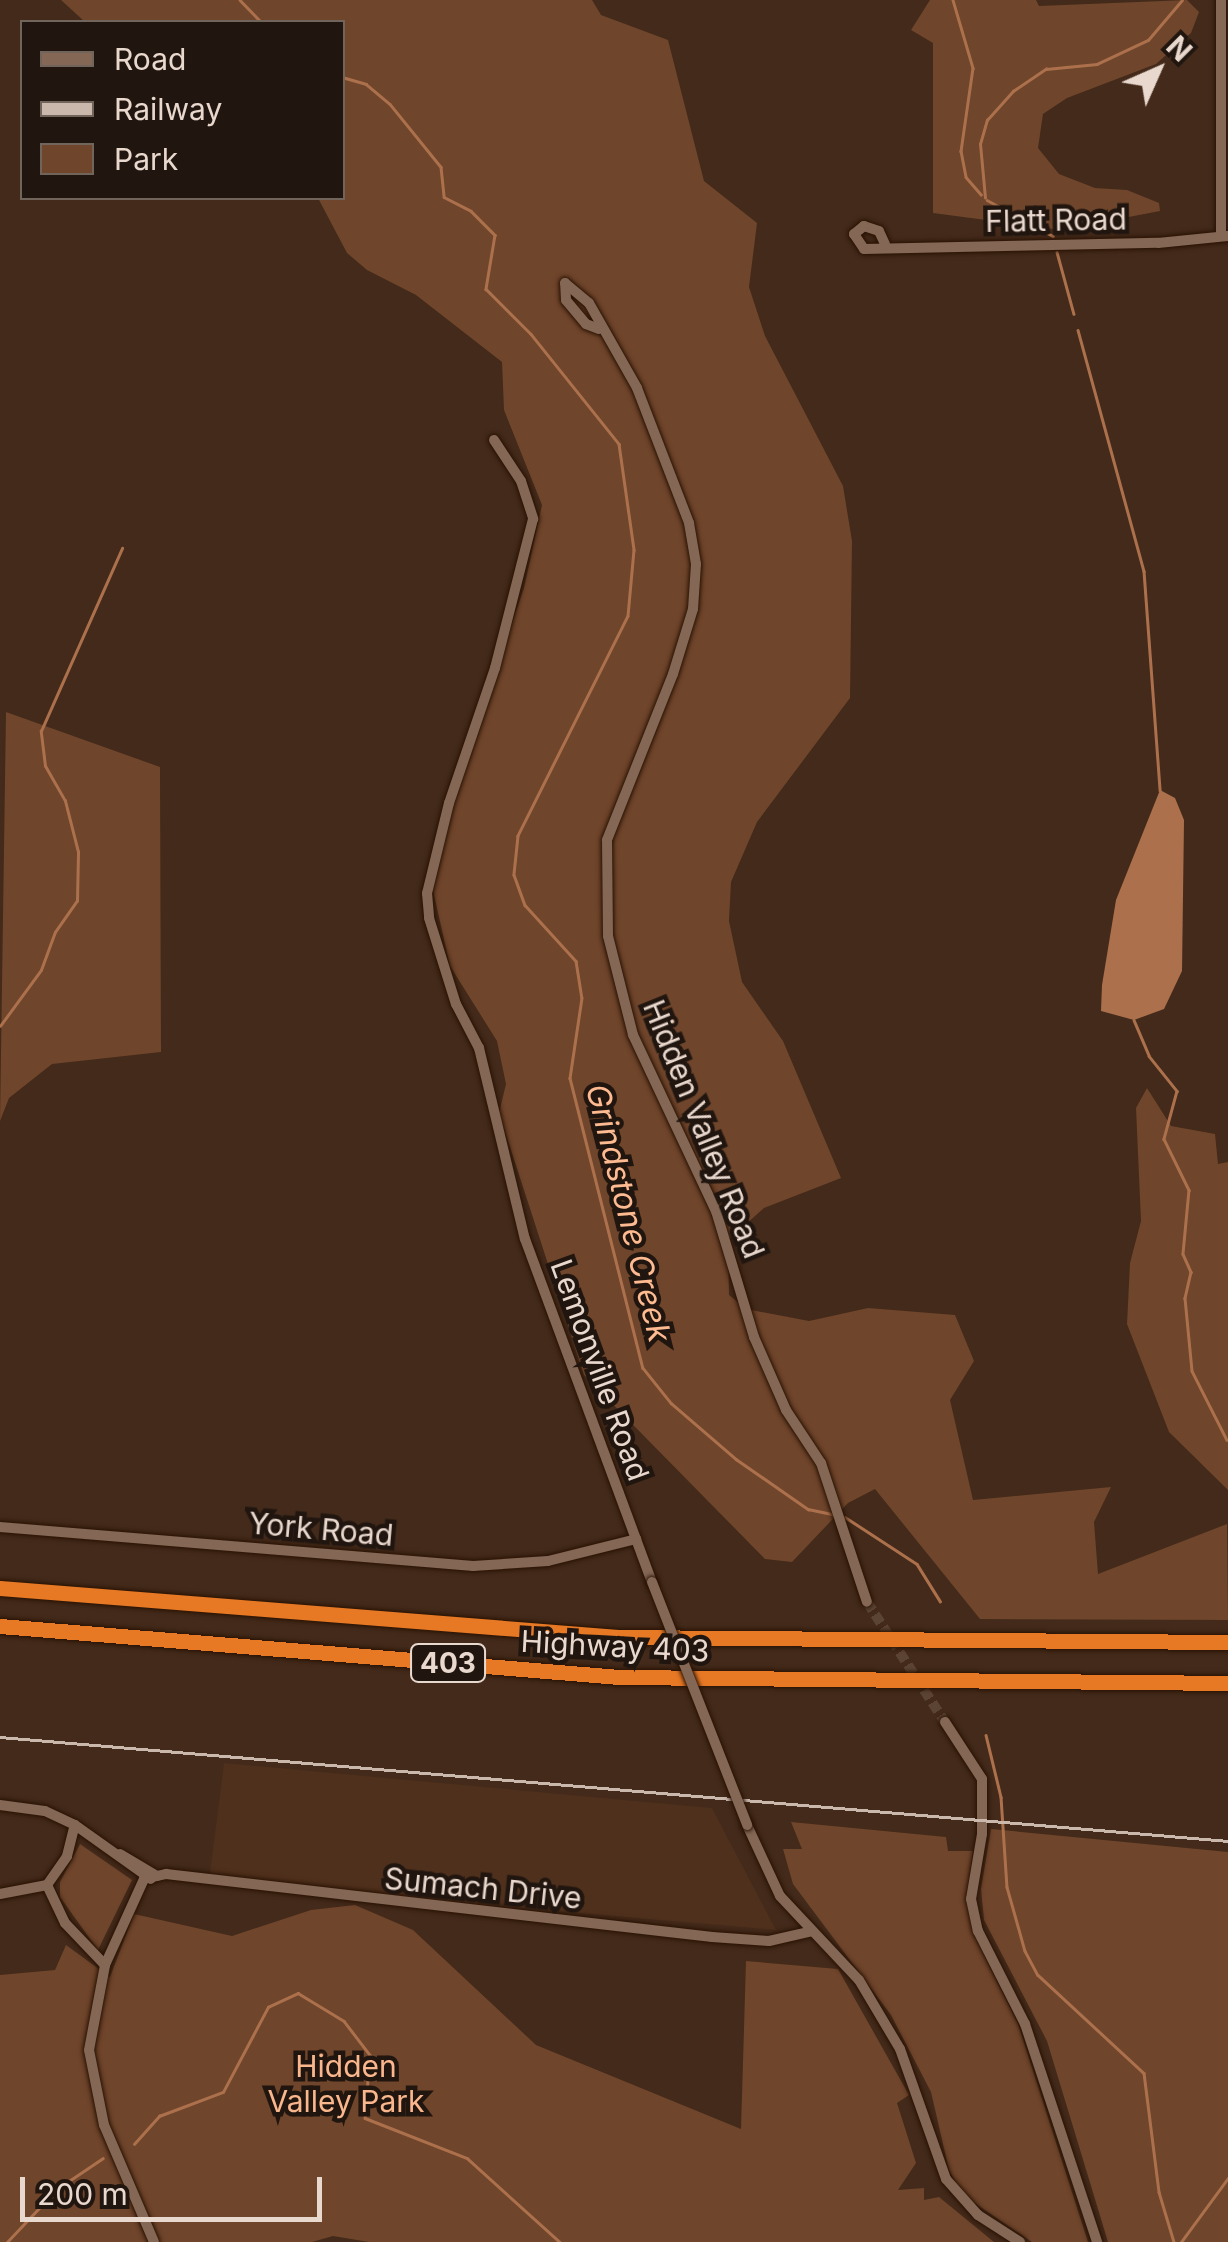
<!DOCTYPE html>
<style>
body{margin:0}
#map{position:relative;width:1228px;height:2242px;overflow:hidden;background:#432a1a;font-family:Inter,sans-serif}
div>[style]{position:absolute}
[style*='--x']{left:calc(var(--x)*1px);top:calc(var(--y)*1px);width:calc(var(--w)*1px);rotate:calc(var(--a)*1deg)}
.built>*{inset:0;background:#4f301c}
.green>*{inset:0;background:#6f452b}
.water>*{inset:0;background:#ac714c}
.stream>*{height:2.5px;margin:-1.25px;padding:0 1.25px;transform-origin:1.25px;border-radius:1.25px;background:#ac714c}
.minor-tunnel>*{height:10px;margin-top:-5px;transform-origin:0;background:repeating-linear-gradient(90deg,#5c4435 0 10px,transparent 0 15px)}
.roads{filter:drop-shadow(0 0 2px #291203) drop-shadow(0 0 2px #291203)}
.minor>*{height:10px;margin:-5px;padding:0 5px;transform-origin:5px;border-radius:5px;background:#846755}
.highway>*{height:15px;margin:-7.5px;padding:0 7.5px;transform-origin:7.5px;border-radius:7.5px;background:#e77925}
.rail>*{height:2.5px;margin:-1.25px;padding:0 1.25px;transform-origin:1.25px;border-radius:1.25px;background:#cab8ad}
.bridges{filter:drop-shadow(0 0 2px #291203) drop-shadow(0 0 2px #291203)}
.minor-bridge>*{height:10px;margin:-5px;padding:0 5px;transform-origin:5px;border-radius:5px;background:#846755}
span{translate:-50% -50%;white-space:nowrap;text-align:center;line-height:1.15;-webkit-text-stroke:9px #21160f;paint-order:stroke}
.shield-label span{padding:2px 8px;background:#21160f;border:2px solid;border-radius:8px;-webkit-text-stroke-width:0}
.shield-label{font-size:28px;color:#e9d8ce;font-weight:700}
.street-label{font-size:30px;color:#e9d8ce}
.park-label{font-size:30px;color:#fab68c}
.water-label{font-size:32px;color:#feba90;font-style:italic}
.legend{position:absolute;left:20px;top:20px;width:325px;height:180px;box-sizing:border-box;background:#21160f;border:2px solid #71645b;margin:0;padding:12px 18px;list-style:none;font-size:30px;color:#e9d8ce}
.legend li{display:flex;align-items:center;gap:20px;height:50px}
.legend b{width:50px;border:2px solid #71645b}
.north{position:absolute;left:1108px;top:20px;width:100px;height:100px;-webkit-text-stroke:8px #21160f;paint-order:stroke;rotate:45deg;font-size:28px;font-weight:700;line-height:40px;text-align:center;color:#e9d8ce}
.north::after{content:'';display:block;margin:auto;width:35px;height:45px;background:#e9d8ce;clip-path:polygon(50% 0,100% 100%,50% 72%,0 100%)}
.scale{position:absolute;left:20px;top:2177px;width:302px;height:45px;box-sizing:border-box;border:5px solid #e9d8ce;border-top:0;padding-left:12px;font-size:30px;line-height:35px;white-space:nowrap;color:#e9d8ce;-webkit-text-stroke:8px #21160f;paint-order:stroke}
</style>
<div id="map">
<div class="built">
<div style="clip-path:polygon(224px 1763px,712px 1808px,776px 1930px,209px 1881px)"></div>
</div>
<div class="green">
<div style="clip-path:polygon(61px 0,592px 0,601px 15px,668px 40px,704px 181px,757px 223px,749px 287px,765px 336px,843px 486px,852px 541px,850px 698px,757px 822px,731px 882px,729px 921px,742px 982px,783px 1041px,841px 1178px,764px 1208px,728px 1240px,729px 1295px,746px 1309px,809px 1321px,868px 1308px,955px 1315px,974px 1361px,950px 1400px,973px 1500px,1111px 1487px,1094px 1522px,1098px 1574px,1227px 1524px,1228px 1620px,980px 1619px,875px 1489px,848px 1503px,792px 1562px,765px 1559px,584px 1375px,499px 1113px,506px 1084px,497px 1041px,450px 966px,432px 886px,440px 834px,524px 588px,542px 505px,504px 410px,502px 362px,416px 295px,367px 270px,347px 253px,318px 198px,342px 198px,342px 22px,85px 22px)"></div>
<div style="clip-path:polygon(930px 0,1036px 0,1039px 6px,1187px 0,1199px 12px,1191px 33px,1156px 64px,1067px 98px,1043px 114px,1038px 148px,1059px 174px,1095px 188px,1127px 190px,1159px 203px,1160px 211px,1061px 230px,933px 213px,933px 43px,911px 30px)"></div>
<div style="clip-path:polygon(6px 712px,160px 767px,161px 1052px,52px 1064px,9px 1098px,0 1121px)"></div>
<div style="clip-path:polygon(1147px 1088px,1171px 1126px,1215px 1134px,1218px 1164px,1228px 1162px,1228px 1490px,1169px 1432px,1127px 1324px,1130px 1263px,1141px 1221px,1136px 1108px)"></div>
<div style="clip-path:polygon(791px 1822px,946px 1837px,948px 1851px,973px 1851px,966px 1898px,974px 1935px,1018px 2024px,1088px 2242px,1032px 2242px,963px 2195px,949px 2170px,931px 2092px,891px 2015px,793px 1884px,783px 1849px,802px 1849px)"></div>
<div style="clip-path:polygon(991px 1829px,1228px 1852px,1228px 2242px,1108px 2242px,1047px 2041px,984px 1920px,981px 1889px)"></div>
<div style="clip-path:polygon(80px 1844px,132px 1880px,98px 1950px,60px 1897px,60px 1882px)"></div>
<div style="clip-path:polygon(355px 1905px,413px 1930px,536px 2045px,741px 2129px,746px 1961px,838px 1969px,909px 2095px,897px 2103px,916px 2163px,898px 2190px,924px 2188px,924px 2200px,939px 2197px,994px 2242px,369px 2242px,333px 2236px,312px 2242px,0 2242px,0 1975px,55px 1970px,66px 1945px,110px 1977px,134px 1914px,232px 1936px,311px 1910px)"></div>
</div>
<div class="water">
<div style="clip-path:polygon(1160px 790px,1175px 798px,1184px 820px,1182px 971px,1164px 1009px,1134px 1020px,1101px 1011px,1102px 985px,1116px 900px)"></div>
</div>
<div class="stream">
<div style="--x:240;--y:0;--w:30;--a:46"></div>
<div style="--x:953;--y:0;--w:71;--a:73.6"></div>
<div style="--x:973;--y:68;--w:84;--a:98.2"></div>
<div style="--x:961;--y:151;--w:26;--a:79"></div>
<div style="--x:966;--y:177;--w:23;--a:49"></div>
<div style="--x:342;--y:77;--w:25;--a:16"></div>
<div style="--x:366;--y:84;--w:31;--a:40"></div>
<div style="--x:390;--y:104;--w:81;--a:51"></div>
<div style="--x:441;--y:167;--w:30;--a:84"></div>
<div style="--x:444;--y:197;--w:30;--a:27"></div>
<div style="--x:471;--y:211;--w:34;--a:45"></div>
<div style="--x:495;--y:235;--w:55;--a:99.5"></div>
<div style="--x:486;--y:289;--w:64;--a:45"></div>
<div style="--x:531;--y:334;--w:141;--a:51.3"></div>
<div style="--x:619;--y:444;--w:107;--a:81.9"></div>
<div style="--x:634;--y:550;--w:66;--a:95.2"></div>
<div style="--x:628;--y:616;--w:246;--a:116.6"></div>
<div style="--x:518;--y:836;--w:39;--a:96"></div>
<div style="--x:514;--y:875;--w:32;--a:70"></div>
<div style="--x:525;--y:905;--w:76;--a:47.7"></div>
<div style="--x:576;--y:961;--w:37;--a:81"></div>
<div style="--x:582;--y:998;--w:81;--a:98.5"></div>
<div style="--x:570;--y:1078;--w:299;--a:75.9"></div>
<div style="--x:643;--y:1368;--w:45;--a:51.3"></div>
<div style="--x:671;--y:1403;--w:86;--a:40.7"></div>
<div style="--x:736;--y:1459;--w:88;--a:34.8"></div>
<div style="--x:808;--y:1509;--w:25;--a:12"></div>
<div style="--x:985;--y:198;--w:54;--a:-95.3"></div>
<div style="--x:980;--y:144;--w:25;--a:-74"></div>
<div style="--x:987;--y:120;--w:39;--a:-48"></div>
<div style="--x:1013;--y:91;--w:40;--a:-34"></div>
<div style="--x:1046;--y:69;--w:51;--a:-5.6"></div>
<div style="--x:1097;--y:64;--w:56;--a:-25.2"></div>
<div style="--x:1148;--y:40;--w:52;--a:-49.6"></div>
<div style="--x:987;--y:200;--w:75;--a:28.6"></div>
<div style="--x:1057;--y:252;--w:64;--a:74.7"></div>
<div style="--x:1078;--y:330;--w:250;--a:74.7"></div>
<div style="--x:1144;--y:571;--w:220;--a:85.8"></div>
<div style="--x:1134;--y:1020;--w:39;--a:67"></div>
<div style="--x:1149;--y:1056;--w:45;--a:51.3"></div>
<div style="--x:1177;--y:1091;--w:50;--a:105.2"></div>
<div style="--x:1164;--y:1139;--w:57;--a:63.9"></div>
<div style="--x:1189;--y:1190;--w:64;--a:95.4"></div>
<div style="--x:1183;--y:1254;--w:20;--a:66"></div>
<div style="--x:1191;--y:1272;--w:27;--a:103"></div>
<div style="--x:1185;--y:1298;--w:73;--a:84.5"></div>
<div style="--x:1192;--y:1371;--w:77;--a:63.1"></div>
<div style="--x:0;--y:1026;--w:69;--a:-53.8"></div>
<div style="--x:41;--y:970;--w:40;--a:-69.8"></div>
<div style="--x:55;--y:932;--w:38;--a:-55"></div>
<div style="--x:77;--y:901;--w:49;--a:-88.8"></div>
<div style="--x:78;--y:852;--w:53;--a:-104.3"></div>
<div style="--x:65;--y:801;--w:40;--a:-119.7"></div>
<div style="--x:45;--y:766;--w:35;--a:-97"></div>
<div style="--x:41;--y:731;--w:200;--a:-66.1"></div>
<div style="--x:845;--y:1517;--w:86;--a:33.1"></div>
<div style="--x:917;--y:1564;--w:44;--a:58.1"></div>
<div style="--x:986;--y:1735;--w:64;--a:76.4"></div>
<div style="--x:1001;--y:1797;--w:90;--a:86.2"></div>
<div style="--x:1007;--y:1887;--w:66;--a:74.3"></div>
<div style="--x:1025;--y:1951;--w:27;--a:62"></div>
<div style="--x:1038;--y:1975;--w:144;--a:42.8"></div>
<div style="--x:1144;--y:2073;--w:120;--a:82.8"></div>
<div style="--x:1159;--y:2192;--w:52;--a:73.3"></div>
<div style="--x:134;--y:2144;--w:38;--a:-48"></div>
<div style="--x:159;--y:2116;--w:68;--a:-20.6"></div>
<div style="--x:223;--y:2092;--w:96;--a:-62.1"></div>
<div style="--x:268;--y:2007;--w:33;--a:-25"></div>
<div style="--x:298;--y:1993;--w:54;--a:31.3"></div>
<div style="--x:344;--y:2021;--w:43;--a:52.6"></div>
<div style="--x:370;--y:2055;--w:63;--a:94.5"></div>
<div style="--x:365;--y:2118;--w:110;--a:21.4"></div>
<div style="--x:467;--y:2158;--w:125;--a:42.1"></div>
<div style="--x:7;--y:2242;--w:73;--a:-46.7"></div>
<div style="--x:57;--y:2189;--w:55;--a:-34"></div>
<div style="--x:1181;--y:2242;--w:79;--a:-53.7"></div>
</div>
<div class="minor-tunnel">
<div style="--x:867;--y:1602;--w:143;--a:57"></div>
</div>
<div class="roads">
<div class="minor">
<div style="--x:1221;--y:0;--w:236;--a:90"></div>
<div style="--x:885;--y:244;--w:14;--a:-115"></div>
<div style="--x:879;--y:231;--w:16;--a:-162"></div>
<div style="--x:864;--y:226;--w:13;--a:141"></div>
<div style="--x:854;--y:234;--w:18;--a:56"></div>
<div style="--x:864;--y:249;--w:294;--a:-1.2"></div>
<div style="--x:1158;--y:243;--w:70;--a:-5.7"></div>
<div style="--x:599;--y:329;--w:14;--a:-159"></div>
<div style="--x:586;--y:324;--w:31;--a:-130"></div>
<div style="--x:566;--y:300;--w:17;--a:-93"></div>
<div style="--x:565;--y:283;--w:31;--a:40"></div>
<div style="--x:589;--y:303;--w:98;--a:60.5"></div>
<div style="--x:637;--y:388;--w:145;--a:68.9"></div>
<div style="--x:689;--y:523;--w:42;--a:80.3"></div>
<div style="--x:696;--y:564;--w:45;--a:93.8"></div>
<div style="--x:693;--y:609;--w:68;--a:107.1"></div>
<div style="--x:673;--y:674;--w:179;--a:111.7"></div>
<div style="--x:607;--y:840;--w:96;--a:89.4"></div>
<div style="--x:608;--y:936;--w:102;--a:75.8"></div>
<div style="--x:633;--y:1035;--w:195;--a:64.8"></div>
<div style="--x:716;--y:1211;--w:132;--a:73.2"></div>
<div style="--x:754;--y:1337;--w:80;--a:66.3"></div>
<div style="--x:786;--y:1410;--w:64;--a:56.6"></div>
<div style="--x:821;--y:1463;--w:146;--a:71.7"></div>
<div style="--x:494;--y:440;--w:49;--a:56.6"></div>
<div style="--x:521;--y:481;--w:40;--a:72"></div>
<div style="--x:533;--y:519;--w:154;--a:104.3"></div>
<div style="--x:495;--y:668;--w:143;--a:108.8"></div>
<div style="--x:449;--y:803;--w:93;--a:103.7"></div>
<div style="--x:427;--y:893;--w:25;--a:85"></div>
<div style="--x:429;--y:918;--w:90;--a:72.6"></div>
<div style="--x:456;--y:1004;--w:50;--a:62.4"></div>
<div style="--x:479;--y:1048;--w:196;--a:76.5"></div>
<div style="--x:525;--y:1239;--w:366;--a:69.7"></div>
<div style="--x:0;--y:1527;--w:475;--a:4.7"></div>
<div style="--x:473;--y:1566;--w:75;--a:-3.8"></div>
<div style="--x:548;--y:1561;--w:91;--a:-14"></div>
<div style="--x:945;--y:1722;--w:68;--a:57"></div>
<div style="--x:982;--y:1779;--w:55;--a:90"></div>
<div style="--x:982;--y:1834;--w:66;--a:99.6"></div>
<div style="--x:971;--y:1899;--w:33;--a:78"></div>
<div style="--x:978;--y:1931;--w:104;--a:63.2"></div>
<div style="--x:1025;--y:2024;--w:230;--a:71.7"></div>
<div style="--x:0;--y:1805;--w:45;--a:7.6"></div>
<div style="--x:45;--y:1811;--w:33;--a:25"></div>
<div style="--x:75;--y:1825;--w:93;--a:35.4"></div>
<div style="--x:747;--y:1825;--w:78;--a:65.1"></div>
<div style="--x:780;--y:1896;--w:115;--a:46.8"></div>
<div style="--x:859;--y:1980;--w:80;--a:59.3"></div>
<div style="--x:900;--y:2049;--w:138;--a:70.5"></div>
<div style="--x:946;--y:2179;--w:48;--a:48.4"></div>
<div style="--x:978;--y:2215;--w:50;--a:32.7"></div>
<div style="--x:120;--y:1854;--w:43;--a:30.7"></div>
<div style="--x:47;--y:1885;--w:42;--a:64.7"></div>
<div style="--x:65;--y:1923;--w:58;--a:46.4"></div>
<div style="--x:0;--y:1894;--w:48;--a:-10.8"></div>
<div style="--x:47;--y:1885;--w:35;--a:-55"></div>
<div style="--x:67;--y:1856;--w:32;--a:-76"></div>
<div style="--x:154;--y:2242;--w:127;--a:-113.1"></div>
<div style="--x:104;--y:2125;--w:76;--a:-101.3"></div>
<div style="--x:89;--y:2050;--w:86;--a:-79.3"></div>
<div style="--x:105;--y:1965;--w:94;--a:-65.6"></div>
<div style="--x:144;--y:1879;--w:23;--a:-13"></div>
<div style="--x:166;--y:1874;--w:550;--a:6.58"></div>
<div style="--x:712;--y:1937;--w:57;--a:4"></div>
<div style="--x:769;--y:1941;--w:41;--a:-12.7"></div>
</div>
<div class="highway">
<div style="--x:0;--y:1588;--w:620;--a:4.53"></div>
<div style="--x:618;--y:1637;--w:610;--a:0.47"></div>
<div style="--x:0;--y:1626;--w:621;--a:4.71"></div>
<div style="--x:619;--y:1677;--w:609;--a:0.56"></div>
</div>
</div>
<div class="rail">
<div style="--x:0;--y:1737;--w:1232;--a:4.84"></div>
</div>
<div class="bridges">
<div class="minor-bridge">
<div style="--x:652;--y:1582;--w:261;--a:68.6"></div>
</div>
</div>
<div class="shield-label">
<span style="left:448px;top:1663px">403</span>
</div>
<div class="street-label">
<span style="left:1056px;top:220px;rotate:-1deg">Flatt Road</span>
<span style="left:704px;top:1129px;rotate:68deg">Hidden Valley Road</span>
<span style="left:600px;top:1370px;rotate:70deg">Lemonville Road</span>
<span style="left:321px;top:1529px;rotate:5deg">York Road</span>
<span style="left:615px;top:1646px;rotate:3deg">Highway 403</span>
<span style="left:483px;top:1888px;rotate:6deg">Sumach Drive</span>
</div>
<div class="park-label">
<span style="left:346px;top:2083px">Hidden<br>Valley Park</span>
</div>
<div class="water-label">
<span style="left:628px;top:1213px;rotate:76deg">Grindstone Creek</span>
</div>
<ul class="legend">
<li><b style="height:12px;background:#846755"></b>Road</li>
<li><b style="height:12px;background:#cab8ad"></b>Railway</li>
<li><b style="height:28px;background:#6f452b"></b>Park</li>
</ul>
<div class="north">N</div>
<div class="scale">200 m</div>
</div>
